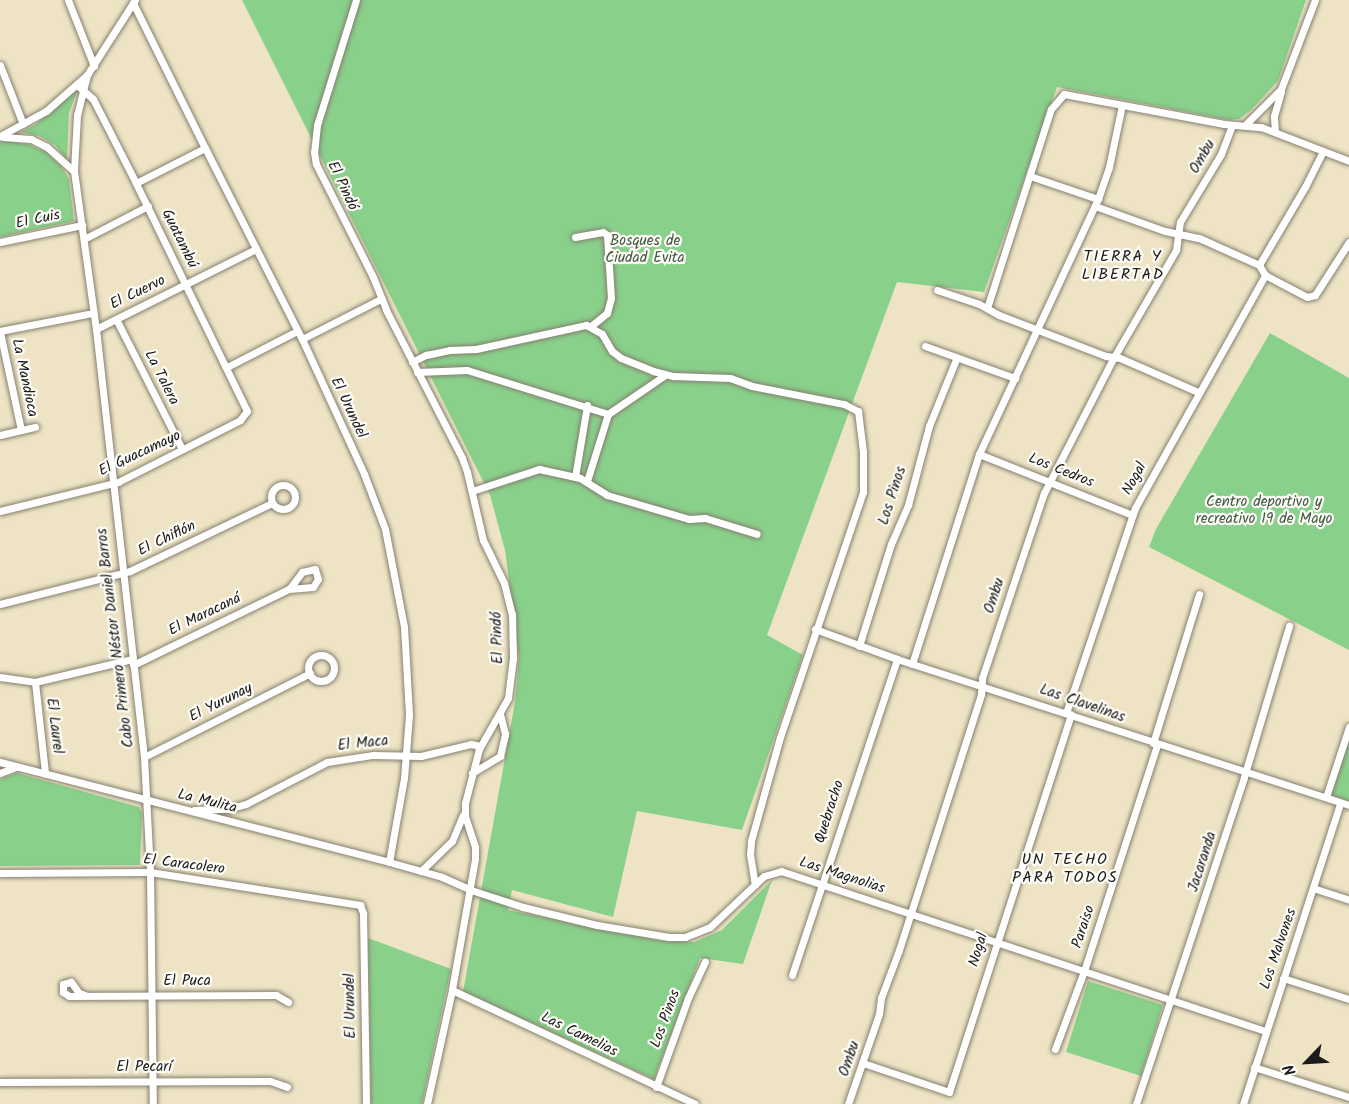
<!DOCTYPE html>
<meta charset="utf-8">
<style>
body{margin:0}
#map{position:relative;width:1349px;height:1104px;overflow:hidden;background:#eee4c5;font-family:Kalam,sans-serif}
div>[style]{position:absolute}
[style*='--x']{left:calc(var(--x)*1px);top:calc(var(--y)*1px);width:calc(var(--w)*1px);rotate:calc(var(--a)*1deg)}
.green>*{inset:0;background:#89d08b}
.roads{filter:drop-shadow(0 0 2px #858070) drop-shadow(0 0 2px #858070)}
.street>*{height:7px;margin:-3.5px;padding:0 3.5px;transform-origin:3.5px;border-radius:3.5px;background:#fff}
.street>.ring{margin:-3.5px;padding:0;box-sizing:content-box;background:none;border:7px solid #fff;border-radius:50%}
span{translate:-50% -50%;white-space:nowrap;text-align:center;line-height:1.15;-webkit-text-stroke:4.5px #fdfcf7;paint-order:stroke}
.street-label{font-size:15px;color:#1c1c1c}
.park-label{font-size:15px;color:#425b43}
.neighbourhood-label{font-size:16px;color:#1c1c1c;letter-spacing:1.5px}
.north{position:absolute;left:1277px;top:1032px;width:60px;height:60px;-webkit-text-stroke:4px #fdfcf7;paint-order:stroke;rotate:245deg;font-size:16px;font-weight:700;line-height:24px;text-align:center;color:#1c1c1c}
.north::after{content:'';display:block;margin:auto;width:21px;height:27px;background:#1c1c1c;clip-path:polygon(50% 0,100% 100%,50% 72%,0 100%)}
</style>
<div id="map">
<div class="green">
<div style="clip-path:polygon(242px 0,1306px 0,1278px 81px,1250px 111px,1239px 119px,1229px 120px,1057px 87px,984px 292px,897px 282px,767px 635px,803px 655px,742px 830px,637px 811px,613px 917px,512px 890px,508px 910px,662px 941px,694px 942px,722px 930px,772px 880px,743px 964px,700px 958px,654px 1079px,463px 992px,515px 702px,519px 658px,505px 550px,490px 495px)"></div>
<div style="clip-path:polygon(74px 92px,76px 94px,69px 113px,67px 160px,55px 145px,39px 136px,21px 132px,36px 124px)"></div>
<div style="clip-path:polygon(5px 141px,28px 144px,47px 153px,61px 166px,69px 179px,74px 221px,0 237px,0 142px)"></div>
<div style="clip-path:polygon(1270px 333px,1349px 378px,1349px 650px,1149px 547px,1156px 529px)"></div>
<div style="clip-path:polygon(1349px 740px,1349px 801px,1331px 795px)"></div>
<div style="clip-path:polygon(17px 773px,139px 807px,142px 813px,140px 865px,0 866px,0 779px)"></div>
<div style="clip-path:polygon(368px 938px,451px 969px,422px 1104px,371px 1104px)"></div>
<div style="clip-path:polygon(1088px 981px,1163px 1005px,1141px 1076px,1066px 1052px)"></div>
</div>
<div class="roads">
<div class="street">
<div style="--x:68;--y:0;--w:71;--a:68.5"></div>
<div style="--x:135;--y:0;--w:4;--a:124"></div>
<div style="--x:133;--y:3;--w:162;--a:63.6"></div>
<div style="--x:205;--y:148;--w:214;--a:63.1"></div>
<div style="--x:302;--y:339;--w:149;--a:65.3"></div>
<div style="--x:364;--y:474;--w:59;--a:69.1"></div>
<div style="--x:385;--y:529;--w:100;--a:79"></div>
<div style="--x:404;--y:627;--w:88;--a:86.7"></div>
<div style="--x:409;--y:715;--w:63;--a:94.5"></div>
<div style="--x:404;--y:778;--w:85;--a:100.1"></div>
<div style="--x:356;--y:0;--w:131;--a:107.3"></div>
<div style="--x:317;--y:125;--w:27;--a:96"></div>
<div style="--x:314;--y:152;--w:12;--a:81"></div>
<div style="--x:316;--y:164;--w:127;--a:63.2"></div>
<div style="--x:373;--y:277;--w:35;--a:68"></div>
<div style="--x:386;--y:310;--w:166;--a:62.8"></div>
<div style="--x:462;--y:458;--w:15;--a:70"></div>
<div style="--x:467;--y:472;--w:70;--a:76.8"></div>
<div style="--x:483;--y:540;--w:48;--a:64"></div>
<div style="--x:504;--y:583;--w:32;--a:76"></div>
<div style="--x:512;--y:614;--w:44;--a:88.7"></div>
<div style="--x:513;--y:658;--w:40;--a:97.1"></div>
<div style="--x:508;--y:698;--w:59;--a:119.6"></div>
<div style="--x:479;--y:749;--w:56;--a:104.5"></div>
<div style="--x:465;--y:803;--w:13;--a:90"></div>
<div style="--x:465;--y:816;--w:33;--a:72"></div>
<div style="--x:475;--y:847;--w:12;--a:90"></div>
<div style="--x:475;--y:859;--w:133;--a:100"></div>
<div style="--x:452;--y:990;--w:117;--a:102.4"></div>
<div style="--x:0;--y:65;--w:63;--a:68.7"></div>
<div style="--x:87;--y:75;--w:41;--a:104"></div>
<div style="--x:77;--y:115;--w:56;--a:93.1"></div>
<div style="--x:74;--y:171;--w:160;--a:82.1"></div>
<div style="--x:96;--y:329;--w:431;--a:83.6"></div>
<div style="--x:144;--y:757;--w:115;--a:87"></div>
<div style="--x:150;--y:872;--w:232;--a:89.3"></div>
<div style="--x:1246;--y:124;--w:49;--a:-45"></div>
<div style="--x:1281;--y:89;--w:95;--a:-69.1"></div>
<div style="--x:1275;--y:132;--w:16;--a:-94"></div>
<div style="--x:1274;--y:116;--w:25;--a:-74"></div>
<div style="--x:0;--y:136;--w:52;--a:-28.5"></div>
<div style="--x:46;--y:111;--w:55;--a:-41.3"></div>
<div style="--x:87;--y:75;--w:85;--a:-57.4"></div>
<div style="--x:3;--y:137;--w:28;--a:4"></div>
<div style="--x:31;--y:139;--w:18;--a:27"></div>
<div style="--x:47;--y:147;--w:36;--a:42"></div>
<div style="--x:1030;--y:176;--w:72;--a:18.7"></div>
<div style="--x:136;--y:183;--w:77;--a:-26.9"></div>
<div style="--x:1095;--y:206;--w:74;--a:19.7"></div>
<div style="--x:1165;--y:231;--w:35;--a:12"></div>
<div style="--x:1199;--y:238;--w:66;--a:24.2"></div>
<div style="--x:1259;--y:265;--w:12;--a:59"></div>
<div style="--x:1265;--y:275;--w:47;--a:27.6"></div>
<div style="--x:1307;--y:297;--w:8;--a:-14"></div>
<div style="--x:1315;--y:295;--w:63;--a:-57.3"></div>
<div style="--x:575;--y:237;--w:28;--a:-10"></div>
<div style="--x:603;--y:232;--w:5;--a:37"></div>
<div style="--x:607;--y:235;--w:63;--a:86.4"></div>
<div style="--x:611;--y:298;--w:16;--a:105"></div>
<div style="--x:607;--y:313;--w:21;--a:141"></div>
<div style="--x:84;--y:239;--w:72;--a:-27.3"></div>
<div style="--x:0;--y:242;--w:84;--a:-11.7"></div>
<div style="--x:1259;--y:265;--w:91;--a:-59.5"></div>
<div style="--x:1305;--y:187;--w:40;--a:-63.4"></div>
<div style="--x:937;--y:290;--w:44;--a:18.4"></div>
<div style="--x:979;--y:304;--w:23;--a:29"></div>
<div style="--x:999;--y:315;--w:115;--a:21"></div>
<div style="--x:1106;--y:356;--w:14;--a:8"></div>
<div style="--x:1120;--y:358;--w:85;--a:23.6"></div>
<div style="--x:987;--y:308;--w:209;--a:-72.2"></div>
<div style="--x:1051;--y:109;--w:20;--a:-49"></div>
<div style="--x:1064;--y:94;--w:163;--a:10.6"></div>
<div style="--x:1224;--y:124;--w:37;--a:5"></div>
<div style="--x:1261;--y:127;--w:94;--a:21.1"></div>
<div style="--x:116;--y:319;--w:146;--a:63.1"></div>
<div style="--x:96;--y:329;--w:179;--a:-26.6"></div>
<div style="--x:0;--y:331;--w:95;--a:-11"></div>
<div style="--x:0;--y:332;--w:100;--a:77.9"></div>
<div style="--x:302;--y:339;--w:89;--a:-26.9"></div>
<div style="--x:925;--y:346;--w:96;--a:19.6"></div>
<div style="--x:412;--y:362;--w:16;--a:-27"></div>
<div style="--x:426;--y:355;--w:25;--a:-12"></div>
<div style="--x:450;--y:350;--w:26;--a:-2"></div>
<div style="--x:476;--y:349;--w:113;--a:-12.3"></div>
<div style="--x:586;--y:325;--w:18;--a:29"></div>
<div style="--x:602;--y:334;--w:20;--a:60"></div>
<div style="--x:612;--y:351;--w:11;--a:38"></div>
<div style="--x:621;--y:358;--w:35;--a:22"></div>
<div style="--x:653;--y:371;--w:21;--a:14"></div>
<div style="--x:673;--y:376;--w:57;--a:2"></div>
<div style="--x:730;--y:378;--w:23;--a:20"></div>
<div style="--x:752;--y:386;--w:94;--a:11.1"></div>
<div style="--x:844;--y:404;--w:16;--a:27"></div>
<div style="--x:858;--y:411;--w:41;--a:83"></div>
<div style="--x:863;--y:452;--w:40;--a:90"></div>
<div style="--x:863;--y:492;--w:259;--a:108.7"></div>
<div style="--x:780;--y:737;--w:108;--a:105.6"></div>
<div style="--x:751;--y:841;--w:13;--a:94"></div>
<div style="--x:750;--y:854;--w:31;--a:81"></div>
<div style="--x:227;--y:367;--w:79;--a:-27.2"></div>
<div style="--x:417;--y:372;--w:50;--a:-2.3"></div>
<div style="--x:467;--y:370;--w:148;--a:17.3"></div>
<div style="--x:0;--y:435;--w:36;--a:-13"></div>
<div style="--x:979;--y:454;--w:165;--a:21.7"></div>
<div style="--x:575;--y:477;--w:73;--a:-80.5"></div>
<div style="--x:587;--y:481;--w:70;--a:-72.6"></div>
<div style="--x:608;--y:414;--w:69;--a:-34.4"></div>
<div class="ring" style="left:271px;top:485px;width:17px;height:17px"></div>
<div style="--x:472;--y:491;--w:71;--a:-18.2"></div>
<div style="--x:539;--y:469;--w:42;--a:12.4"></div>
<div style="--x:580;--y:478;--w:32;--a:32"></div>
<div style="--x:607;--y:495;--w:85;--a:16.3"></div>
<div style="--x:689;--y:519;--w:16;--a:-4"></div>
<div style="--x:705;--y:518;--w:54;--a:17.1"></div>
<div style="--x:0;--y:511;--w:122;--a:-13.8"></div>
<div style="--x:118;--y:482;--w:137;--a:-26.9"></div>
<div style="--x:240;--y:420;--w:11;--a:-52"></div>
<div style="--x:247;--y:411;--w:254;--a:-116"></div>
<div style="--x:136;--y:183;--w:94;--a:-117.1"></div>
<div style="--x:93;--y:99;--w:21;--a:-139"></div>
<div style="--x:0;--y:604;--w:134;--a:-14.2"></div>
<div style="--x:130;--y:571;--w:157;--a:-25.6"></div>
<div style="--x:815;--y:629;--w:87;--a:20.1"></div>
<div style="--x:897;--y:659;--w:475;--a:17.9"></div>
<div style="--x:859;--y:646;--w:107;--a:-72.6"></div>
<div style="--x:891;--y:544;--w:43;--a:-66.4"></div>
<div style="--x:908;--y:505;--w:82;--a:-75.1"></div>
<div style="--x:929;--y:426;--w:74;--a:-67.9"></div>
<div class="ring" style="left:308px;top:655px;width:19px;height:19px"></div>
<div style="--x:912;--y:664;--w:220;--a:-72.3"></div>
<div style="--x:979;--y:454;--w:281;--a:-65"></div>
<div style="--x:1098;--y:199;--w:34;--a:-71"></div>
<div style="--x:1109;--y:167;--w:63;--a:-78.2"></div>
<div style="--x:133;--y:665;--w:174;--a:-26"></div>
<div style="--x:289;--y:589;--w:24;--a:-5"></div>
<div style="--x:313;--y:587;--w:9;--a:-58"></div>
<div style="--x:318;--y:579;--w:10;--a:-107"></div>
<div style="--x:315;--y:569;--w:13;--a:167"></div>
<div style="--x:302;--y:572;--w:21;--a:127"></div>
<div style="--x:0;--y:677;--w:35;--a:8"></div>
<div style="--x:35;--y:682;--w:100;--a:-13.3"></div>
<div style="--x:35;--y:682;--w:92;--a:83.7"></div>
<div style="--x:1066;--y:713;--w:216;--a:-71.4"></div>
<div style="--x:1135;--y:508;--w:267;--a:-60.8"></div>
<div style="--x:1153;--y:743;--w:156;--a:-72.8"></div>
<div style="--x:144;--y:757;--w:186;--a:-26.8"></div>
<div style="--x:0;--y:762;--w:402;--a:14.4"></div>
<div style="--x:389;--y:862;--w:55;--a:15.8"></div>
<div style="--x:442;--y:877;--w:32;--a:24"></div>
<div style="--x:471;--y:890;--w:55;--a:18.1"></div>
<div style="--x:523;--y:907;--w:76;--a:13.7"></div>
<div style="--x:597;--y:925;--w:73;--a:9.5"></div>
<div style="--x:669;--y:937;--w:16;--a:0"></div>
<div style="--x:685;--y:937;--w:27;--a:-22"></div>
<div style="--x:710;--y:927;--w:74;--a:-43.4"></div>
<div style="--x:764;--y:876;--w:18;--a:-16"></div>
<div style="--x:781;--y:871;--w:510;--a:18.29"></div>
<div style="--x:0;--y:773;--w:17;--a:-21"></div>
<div style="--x:472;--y:773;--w:33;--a:-31"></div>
<div style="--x:500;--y:756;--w:23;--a:-77"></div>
<div style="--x:505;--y:734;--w:21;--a:-104"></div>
<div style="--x:1326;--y:797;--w:74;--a:-71.8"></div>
<div style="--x:194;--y:810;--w:34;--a:-2"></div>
<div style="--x:228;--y:809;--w:19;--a:-16"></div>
<div style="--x:246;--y:804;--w:91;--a:-27.4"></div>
<div style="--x:327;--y:762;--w:47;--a:-8.7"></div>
<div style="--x:373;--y:755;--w:48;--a:1.2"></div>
<div style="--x:421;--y:756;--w:51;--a:-13.5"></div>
<div style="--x:471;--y:744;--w:9;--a:13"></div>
<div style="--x:421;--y:871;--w:43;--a:-44.1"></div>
<div style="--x:452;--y:841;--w:28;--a:-67"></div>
<div style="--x:0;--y:873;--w:150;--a:-0.4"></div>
<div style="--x:150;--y:872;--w:213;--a:8.9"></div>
<div style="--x:360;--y:905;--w:9;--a:69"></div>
<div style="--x:363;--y:913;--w:191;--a:89.1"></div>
<div style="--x:1313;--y:888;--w:38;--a:18"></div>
<div style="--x:792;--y:975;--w:333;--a:-71.6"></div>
<div style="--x:1283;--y:978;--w:69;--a:17.7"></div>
<div style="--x:452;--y:990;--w:268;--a:25.1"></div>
<div style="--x:85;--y:995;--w:6;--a:-162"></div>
<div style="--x:79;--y:993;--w:14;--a:-126"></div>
<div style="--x:71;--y:982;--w:8;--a:166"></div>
<div style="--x:63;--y:984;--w:8;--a:90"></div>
<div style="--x:63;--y:992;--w:7;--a:34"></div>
<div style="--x:69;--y:996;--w:207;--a:-0.3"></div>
<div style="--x:276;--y:995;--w:14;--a:30"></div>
<div style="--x:1055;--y:1049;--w:83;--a:-69.6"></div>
<div style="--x:1084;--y:971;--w:237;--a:-72.1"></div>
<div style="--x:863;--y:1063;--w:91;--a:18.6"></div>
<div style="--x:949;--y:1092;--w:397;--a:-72.1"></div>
<div style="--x:1254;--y:1067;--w:100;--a:17.5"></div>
<div style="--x:0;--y:1082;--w:270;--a:-0.2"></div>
<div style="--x:270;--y:1081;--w:18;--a:19"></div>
<div style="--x:656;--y:1087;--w:95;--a:-70.2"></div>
<div style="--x:688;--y:998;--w:40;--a:-65"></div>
<div style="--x:848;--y:1104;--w:95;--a:-71"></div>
<div style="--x:879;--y:1014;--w:16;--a:-83"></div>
<div style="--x:881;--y:998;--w:51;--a:-69.4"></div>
<div style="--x:899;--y:950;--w:269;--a:-72.2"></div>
<div style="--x:981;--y:694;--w:16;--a:-86"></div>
<div style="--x:982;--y:678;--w:195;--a:-71.5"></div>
<div style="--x:1044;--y:493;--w:153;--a:-62.8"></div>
<div style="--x:1114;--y:357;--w:124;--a:-59.9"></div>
<div style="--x:1176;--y:250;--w:28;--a:-82"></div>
<div style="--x:1180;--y:222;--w:79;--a:-58.9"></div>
<div style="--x:1221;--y:154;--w:31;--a:-69"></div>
<div style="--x:1136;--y:1104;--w:344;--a:-71.7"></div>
<div style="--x:1244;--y:777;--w:158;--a:-73.4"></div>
<div style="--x:1243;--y:1104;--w:316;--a:-72.1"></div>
</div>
</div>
<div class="street-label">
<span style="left:1203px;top:157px;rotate:-60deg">Ombu</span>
<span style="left:342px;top:186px;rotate:65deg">El Pindó</span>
<span style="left:38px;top:220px;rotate:-12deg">El Cuis</span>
<span style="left:179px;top:239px;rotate:64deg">Guatambú</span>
<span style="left:138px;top:293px;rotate:-26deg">El Cuervo</span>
<span style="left:24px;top:378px;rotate:78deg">La Mandioca</span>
<span style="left:161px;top:378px;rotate:63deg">La Talera</span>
<span style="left:348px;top:408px;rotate:65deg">El Urundel</span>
<span style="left:140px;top:454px;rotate:-25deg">El Guacamayo</span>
<span style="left:1061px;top:471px;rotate:22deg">Los Cedros</span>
<span style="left:1135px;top:479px;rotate:-61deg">Nogal</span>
<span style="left:893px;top:496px;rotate:-72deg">Los Pinos</span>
<span style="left:167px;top:539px;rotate:-26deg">El Chiflón</span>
<span style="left:995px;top:596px;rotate:-72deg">Ombu</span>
<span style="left:205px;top:615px;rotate:-26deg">El Maracaná</span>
<span style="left:116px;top:638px;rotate:-97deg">Cabo Primero Néstor Daniel Barros</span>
<span style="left:498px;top:638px;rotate:-92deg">El Pindó</span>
<span style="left:221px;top:703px;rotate:-27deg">El Yurunay</span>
<span style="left:1082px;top:704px;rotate:19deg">Las Clavelinas</span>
<span style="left:54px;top:726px;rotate:83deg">El Laurel</span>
<span style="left:363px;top:744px;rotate:-6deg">El Maca</span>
<span style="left:207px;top:802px;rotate:14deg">La Mulita</span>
<span style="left:830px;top:812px;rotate:-72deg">Quebracho</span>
<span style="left:1203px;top:862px;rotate:-72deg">Jacaranda</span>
<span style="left:184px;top:865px;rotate:7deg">El Caracolero</span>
<span style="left:842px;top:876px;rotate:18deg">Las Magnolias</span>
<span style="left:1084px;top:927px;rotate:-72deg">Paraiso</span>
<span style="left:1279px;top:949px;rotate:-71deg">Los Malvones</span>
<span style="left:979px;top:950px;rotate:-73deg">Nogal</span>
<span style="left:187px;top:982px">El Puca</span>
<span style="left:351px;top:1006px;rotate:-91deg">El Urundel</span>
<span style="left:666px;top:1019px;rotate:-70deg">Los Pinos</span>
<span style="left:579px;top:1035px;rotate:26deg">Las Camelias</span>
<span style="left:850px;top:1059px;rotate:-71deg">Ombu</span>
<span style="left:144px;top:1068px">El Pecarí</span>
</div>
<div class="park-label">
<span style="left:645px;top:250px">Bosques de<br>Ciudad Evita</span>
<span style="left:1264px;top:511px">Centro deportivo y<br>recreativo 19 de Mayo</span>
</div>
<div class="neighbourhood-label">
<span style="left:1123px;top:266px">TIERRA Y<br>LIBERTAD</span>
<span style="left:1065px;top:869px">UN TECHO<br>PARA TODOS</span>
</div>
<div class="north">N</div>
</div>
